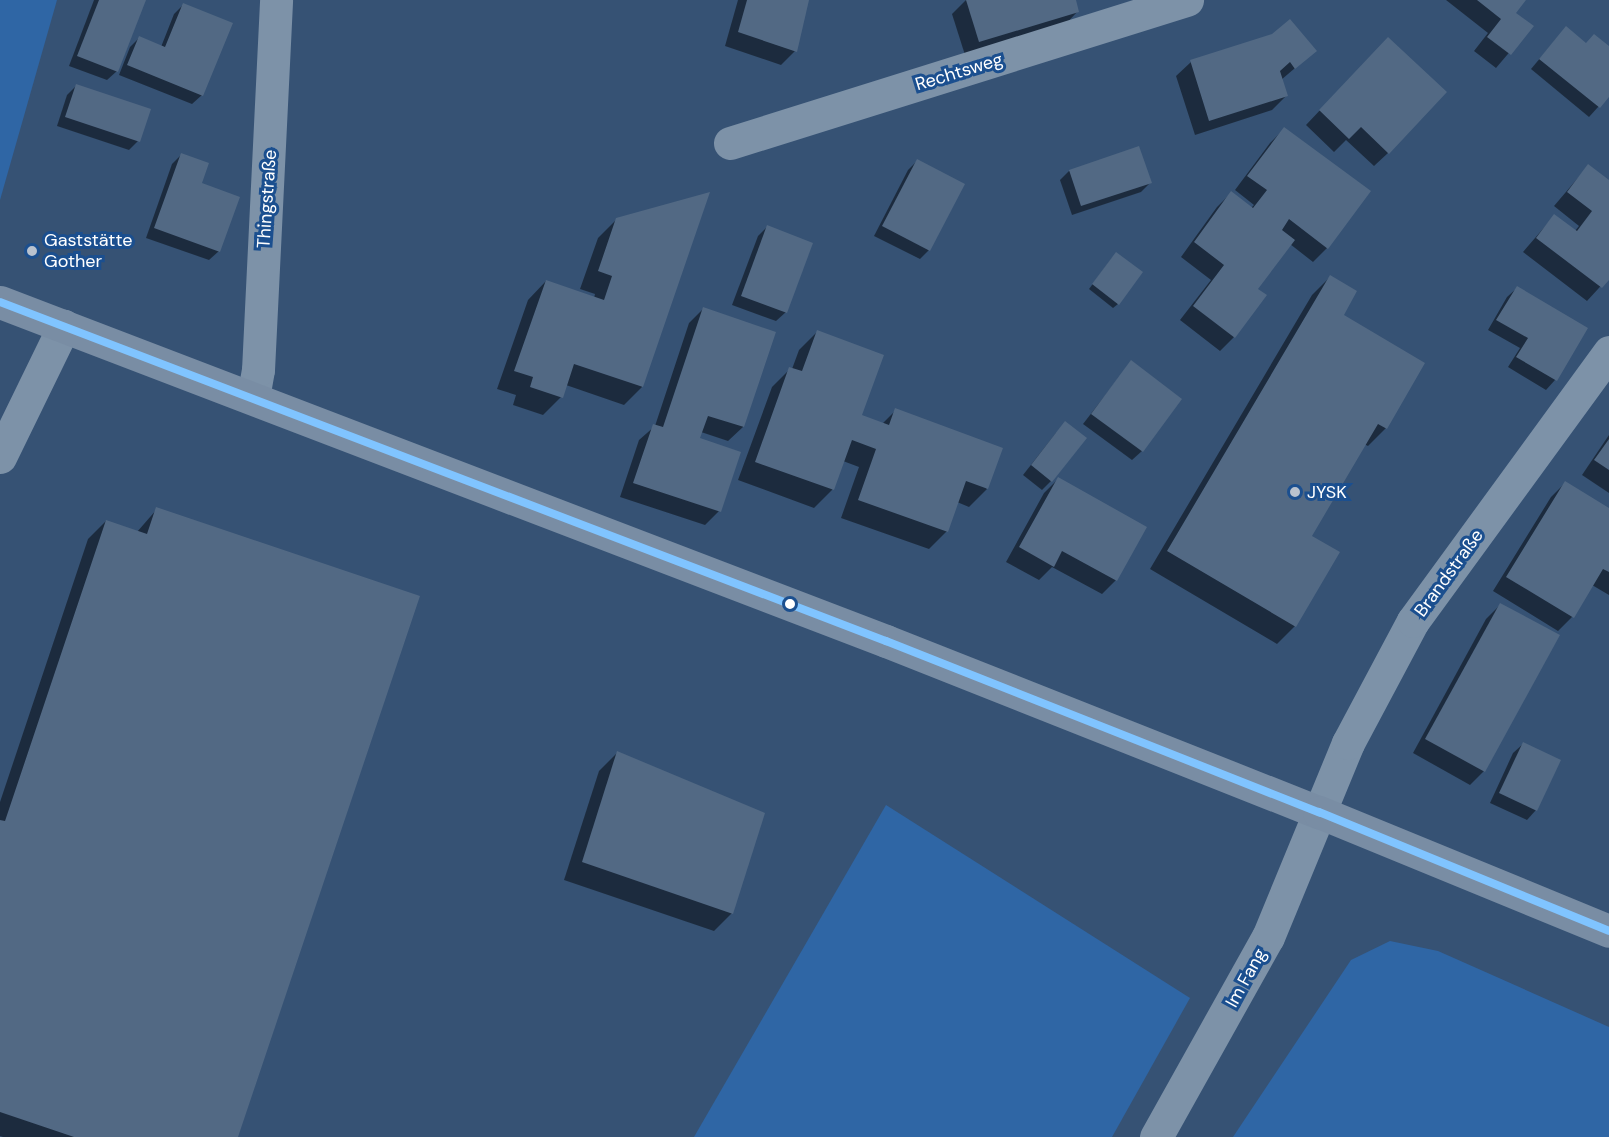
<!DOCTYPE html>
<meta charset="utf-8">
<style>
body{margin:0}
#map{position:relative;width:1609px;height:1137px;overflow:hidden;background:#365274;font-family:"DM Sans",sans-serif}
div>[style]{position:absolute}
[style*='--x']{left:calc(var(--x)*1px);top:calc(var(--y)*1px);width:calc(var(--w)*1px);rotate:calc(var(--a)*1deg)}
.green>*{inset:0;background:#2f66a5}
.shadow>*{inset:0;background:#0007}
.building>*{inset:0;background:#526984}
.street>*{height:33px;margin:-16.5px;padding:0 16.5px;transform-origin:16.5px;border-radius:16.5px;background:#7d92a8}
.secondary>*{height:33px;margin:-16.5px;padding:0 16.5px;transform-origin:16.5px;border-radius:16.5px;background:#798da4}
.bus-1>*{height:8px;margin:-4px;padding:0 4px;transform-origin:4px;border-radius:4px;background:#80c4ff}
.dots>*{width:16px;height:16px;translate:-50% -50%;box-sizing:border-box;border:3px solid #1b4f8f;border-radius:50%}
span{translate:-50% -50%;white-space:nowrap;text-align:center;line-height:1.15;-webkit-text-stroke:6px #1b4f8f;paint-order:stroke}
.street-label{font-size:18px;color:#fff}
.poi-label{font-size:18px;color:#fff}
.left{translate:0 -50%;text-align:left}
</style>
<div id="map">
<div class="green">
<div style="clip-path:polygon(0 0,57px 0,0 200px)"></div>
<div style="clip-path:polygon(886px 805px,1190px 998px,1112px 1137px,694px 1137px)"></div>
<div style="clip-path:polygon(1390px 941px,1438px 951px,1609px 1027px,1609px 1137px,1233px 1137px,1351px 960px)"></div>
</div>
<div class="shadow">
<div style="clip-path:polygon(94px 0,144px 0,117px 71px,107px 80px,69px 66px)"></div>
<div style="clip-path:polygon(738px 0,808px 0,795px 51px,781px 65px,725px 46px)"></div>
<div style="clip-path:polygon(966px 0,1074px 0,1078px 11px,1064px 26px,965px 55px,952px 14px)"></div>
<div style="clip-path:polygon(1446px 0,1525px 0,1514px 13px,1531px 27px,1496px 68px,1474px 51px,1488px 33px)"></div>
<div style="clip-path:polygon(183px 5px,202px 95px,192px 104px,119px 75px,130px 47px,139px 38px,161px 47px,174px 14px)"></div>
<div style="clip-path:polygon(1557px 38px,1609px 48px,1609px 95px,1589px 117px,1531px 69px)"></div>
<div style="clip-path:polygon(1315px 51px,1281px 80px,1286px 96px,1272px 110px,1195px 135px,1176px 76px,1191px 62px)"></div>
<div style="clip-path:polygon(1374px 53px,1388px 153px,1374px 166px,1346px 140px,1334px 152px,1306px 125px)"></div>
<div style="clip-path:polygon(77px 85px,138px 141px,129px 150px,57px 126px,67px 95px)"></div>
<div style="clip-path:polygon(1284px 129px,1327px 248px,1313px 262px,1290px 244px,1256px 289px,1234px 337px,1220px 351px,1180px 320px,1211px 280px,1181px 257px,1217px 207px,1231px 193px,1251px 208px,1254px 205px,1235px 190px,1270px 143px)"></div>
<div style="clip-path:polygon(181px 155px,219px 251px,209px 260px,146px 238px,172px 164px)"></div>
<div style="clip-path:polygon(917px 161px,929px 250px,920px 259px,874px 236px,908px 170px)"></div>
<div style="clip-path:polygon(1588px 166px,1609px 181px,1609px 277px,1587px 301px,1523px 252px,1554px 216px,1575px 231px,1579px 226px,1554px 206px)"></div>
<div style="clip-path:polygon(1069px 171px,1150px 183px,1141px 192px,1072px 215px,1060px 180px)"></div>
<div style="clip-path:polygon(617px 219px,642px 387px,624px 405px,566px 385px,561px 397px,543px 415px,513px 405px,516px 395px,497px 389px,528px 300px,546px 281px,594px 298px,595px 294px,580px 289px,598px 238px)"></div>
<div style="clip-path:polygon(767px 227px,786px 312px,776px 321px,732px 305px,758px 236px)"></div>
<div style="clip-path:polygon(1112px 258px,1118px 304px,1113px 308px,1089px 289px)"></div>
<div style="clip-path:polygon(1330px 277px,1341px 315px,1386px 428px,1368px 446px,1364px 444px,1310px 536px,1295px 626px,1277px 644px,1150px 569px,1312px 295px)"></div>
<div style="clip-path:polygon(1517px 288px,1586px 328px,1555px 380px,1546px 390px,1508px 367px,1520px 348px,1488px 330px,1507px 297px)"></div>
<div style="clip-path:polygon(703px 309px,774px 333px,743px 427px,728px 441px,701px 432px,698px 439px,719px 511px,705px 525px,620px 497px,639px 440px,655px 426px,689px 323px)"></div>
<div style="clip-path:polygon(817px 332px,860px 416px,882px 424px,896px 410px,987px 489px,969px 507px,957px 502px,947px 531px,929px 549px,841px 518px,859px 467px,843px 461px,832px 490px,814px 508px,738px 480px,772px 387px,790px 369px,792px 369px,799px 350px)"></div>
<div style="clip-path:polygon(1131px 362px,1142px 451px,1132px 460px,1083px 424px)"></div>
<div style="clip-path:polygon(1056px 433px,1051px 481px,1042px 490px,1023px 475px)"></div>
<div style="clip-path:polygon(1609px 435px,1609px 493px,1582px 475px)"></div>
<div style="clip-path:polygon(1058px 479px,1116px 580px,1102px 594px,1052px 567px,1039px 580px,1006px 562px,1044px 493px)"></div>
<div style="clip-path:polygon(1565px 483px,1609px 510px,1609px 595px,1592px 585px,1572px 617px,1558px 631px,1493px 591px,1551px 497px)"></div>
<div style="clip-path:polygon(157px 509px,236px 1137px,3px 1137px,0 1136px,0 802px,88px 539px,106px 521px,137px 532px)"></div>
<div style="clip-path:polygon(1500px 605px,1484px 771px,1470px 785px,1413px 753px,1486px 619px)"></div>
<div style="clip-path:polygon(1523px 744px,1536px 810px,1527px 820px,1490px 803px,1513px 753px)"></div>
<div style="clip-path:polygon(617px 753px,732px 913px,714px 931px,564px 880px,599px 771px)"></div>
</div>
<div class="building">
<div style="clip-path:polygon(99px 0,146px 0,118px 72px,77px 56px)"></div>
<div style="clip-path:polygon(747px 0,809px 0,797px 52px,738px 32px)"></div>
<div style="clip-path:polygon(966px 0,1076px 0,1079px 12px,979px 42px)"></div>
<div style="clip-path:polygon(1477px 0,1526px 0,1516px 13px,1534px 26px,1511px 55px,1487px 37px,1501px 19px)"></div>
<div style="clip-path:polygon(183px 3px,233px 23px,203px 96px,127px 65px,139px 36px,165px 47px)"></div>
<div style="clip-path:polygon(1290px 19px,1317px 51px,1295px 69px,1290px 62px,1280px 71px,1288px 96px,1209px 121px,1190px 60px,1272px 34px)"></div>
<div style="clip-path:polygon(1566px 26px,1586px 43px,1594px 34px,1609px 46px,1609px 97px,1600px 108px,1539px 59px)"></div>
<div style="clip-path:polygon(1388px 37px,1447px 92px,1389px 154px,1361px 127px,1349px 139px,1319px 110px)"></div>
<div style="clip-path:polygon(76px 84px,151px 109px,140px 142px,65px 117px)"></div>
<div style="clip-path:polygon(1284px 127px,1371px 191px,1328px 249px,1289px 219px,1282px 230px,1295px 240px,1258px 289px,1267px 295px,1235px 338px,1193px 306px,1224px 265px,1194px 242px,1231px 191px,1253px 208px,1267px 190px,1247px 176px)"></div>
<div style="clip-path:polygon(1139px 146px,1152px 183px,1081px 206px,1069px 170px)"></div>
<div style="clip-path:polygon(181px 153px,209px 163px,202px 183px,240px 197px,220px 252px,154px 228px)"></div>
<div style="clip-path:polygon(917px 159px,965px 184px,930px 251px,882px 226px)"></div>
<div style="clip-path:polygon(1588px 164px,1609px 180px,1609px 280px,1602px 288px,1536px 238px,1554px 214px,1577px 231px,1592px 211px,1567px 192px)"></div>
<div style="clip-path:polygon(710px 192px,643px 387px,574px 364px,563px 398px,530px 387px,533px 377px,514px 371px,546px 280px,604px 300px,612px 276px,598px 271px,616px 218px)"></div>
<div style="clip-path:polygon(767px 225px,813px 243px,787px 313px,741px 296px)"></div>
<div style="clip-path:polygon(1116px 252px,1143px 272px,1119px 305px,1092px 284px)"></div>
<div style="clip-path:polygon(1330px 275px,1357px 291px,1344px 315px,1425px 363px,1387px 429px,1378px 424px,1312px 536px,1340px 552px,1296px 627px,1167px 551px)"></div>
<div style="clip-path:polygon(1517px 286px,1588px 328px,1557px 381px,1516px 357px,1528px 338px,1496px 320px)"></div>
<div style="clip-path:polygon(703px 307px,776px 332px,744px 427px,708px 416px,700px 438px,741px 452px,721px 512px,633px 483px,653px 424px,663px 427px)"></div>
<div style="clip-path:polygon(817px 330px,884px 355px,862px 415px,889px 425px,895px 408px,1003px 448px,988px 489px,966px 481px,948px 532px,858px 500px,876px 449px,852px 440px,834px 490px,755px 462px,789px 367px,802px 371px)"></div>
<div style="clip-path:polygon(1131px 360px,1182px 399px,1143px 452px,1091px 414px)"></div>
<div style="clip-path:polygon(1065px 421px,1087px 438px,1052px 482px,1031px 465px)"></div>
<div style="clip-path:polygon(1609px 439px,1609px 470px,1594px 460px)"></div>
<div style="clip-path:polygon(1058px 477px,1147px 527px,1117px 581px,1062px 551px,1054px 567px,1019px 547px)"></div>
<div style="clip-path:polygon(1565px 481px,1609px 508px,1609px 572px,1603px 569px,1574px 618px,1506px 577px)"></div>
<div style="clip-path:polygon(156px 507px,420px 596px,238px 1137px,74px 1137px,0 1112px,0 820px,5px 821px,106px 520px,147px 534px)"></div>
<div style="clip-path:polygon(1500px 603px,1560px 635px,1485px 772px,1425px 739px)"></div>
<div style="clip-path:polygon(1523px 742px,1561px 760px,1537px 811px,1499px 793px)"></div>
<div style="clip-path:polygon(617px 751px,765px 813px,733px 914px,582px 862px)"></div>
</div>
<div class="street">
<div style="--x:730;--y:143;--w:479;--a:-17.4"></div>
<div style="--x:253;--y:398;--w:28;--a:-80"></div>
<div style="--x:258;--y:370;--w:370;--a:-87.2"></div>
<div style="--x:0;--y:457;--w:146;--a:-64"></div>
<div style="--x:1156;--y:1137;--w:229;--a:-60.8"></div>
<div style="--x:1268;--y:937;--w:210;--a:-67.6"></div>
<div style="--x:1348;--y:743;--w:138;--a:-62"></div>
<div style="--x:1413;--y:621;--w:333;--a:-53.9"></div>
</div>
<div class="secondary">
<div style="--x:0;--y:302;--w:949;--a:20.94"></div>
<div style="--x:886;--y:641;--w:466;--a:21.6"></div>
<div style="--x:1319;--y:812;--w:313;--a:22.3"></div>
</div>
<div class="bus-1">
<div style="--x:0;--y:302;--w:949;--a:20.94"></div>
<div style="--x:886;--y:641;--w:466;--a:21.6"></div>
<div style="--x:1319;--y:812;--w:313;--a:22.3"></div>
</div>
<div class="dots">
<div style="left:32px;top:251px;background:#b9c2ce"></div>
<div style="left:1295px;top:492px;background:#b9c2ce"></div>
<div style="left:790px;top:604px;background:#fff"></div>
</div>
<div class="street-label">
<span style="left:959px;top:72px;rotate:-17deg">Rechtsweg</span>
<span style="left:267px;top:199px;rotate:-86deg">Thingstraße</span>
<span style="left:1449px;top:573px;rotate:-54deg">Brandstraße</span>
<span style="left:1246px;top:978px;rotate:-61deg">Im Fang</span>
</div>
<div class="poi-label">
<span class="left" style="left:44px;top:251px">Gaststätte<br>Gother</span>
<span class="left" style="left:1307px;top:492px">JYSK</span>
</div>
</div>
